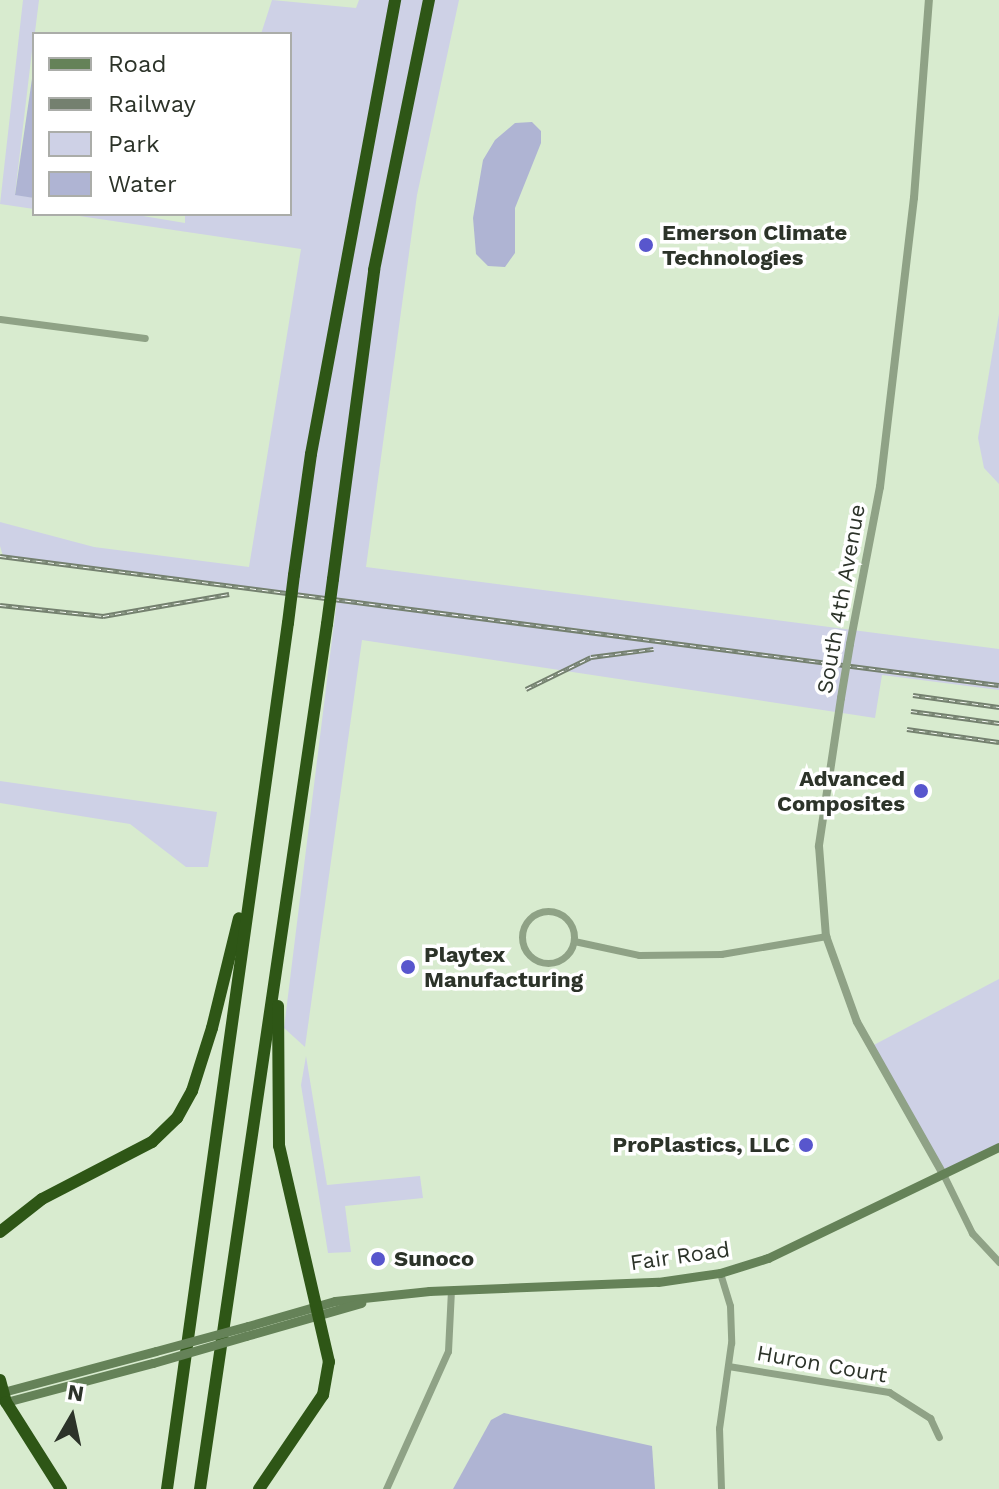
<!DOCTYPE html>
<style>
body{margin:0}
#map{position:relative;width:999px;height:1489px;overflow:hidden;background:#d8ebcf;font-family:"Work Sans",sans-serif}
div>[style]{position:absolute}
[style*='--x']{left:calc(var(--x)*1px);top:calc(var(--y)*1px);width:calc(var(--w)*1px);rotate:calc(var(--a)*1deg)}
.green>*{inset:0;background:#ced1e6}
.water>*{inset:0;background:#afb4d3}
.minor>*{height:7px;margin:-3.5px;padding:0 3.5px;transform-origin:3.5px;border-radius:3.5px;background:#8fa286}
.minor>.ring{margin:-3.5px;padding:0;box-sizing:content-box;background:none;border:7px solid #8fa286;border-radius:50%}
.tertiary>*{height:8px;margin:-4px;padding:0 4px;transform-origin:4px;border-radius:4px;background:#8fa286}
.secondary>*{height:9px;margin:-4.5px;padding:0 4.5px;transform-origin:4.5px;border-radius:4.5px;background:#658258}
.motorway>*{height:12px;margin:-6px;padding:0 6px;transform-origin:6px;border-radius:6px;background:#2e5616}
.rail>*{height:5px;margin-top:-2.5px;transform-origin:0;background:repeating-linear-gradient(90deg,#fff 0 6px,#74806f 0 12px);box-sizing:border-box;border-block:2px solid #74806f}
.tertiary-bridge>*{height:8px;margin:-4px;padding:0 4px;transform-origin:4px;border-radius:4px;background:#8fa286}
.secondary-bridge>*{height:9px;margin:-4.5px;padding:0 4.5px;transform-origin:4.5px;border-radius:4.5px;background:#658258}
.motorway-bridge>*{height:12px;margin:-6px;padding:0 6px;transform-origin:6px;border-radius:6px;background:#2e5616}
.dots>*{width:22px;height:22px;translate:-50% -50%;box-sizing:border-box;border:4px solid #fff;border-radius:50%}
span{translate:-50% -50%;white-space:nowrap;text-align:center;line-height:1.15;-webkit-text-stroke:7px #fff;paint-order:stroke}
.poi-label{font-size:22px;color:#2c3329;font-weight:700}
.left{translate:0 -50%;text-align:left}
.right{translate:-100% -50%;text-align:right}
.street-label{font-size:22px;color:#2c3329}
.legend{position:absolute;left:32px;top:32px;width:260px;height:184px;box-sizing:border-box;background:#fff;border:2px solid #abada9;margin:0;padding:10px 14px;list-style:none;font-size:24px;color:#2c3329}
.legend li{display:flex;align-items:center;gap:16px;height:40px}
.legend b{width:40px;border:2px solid #abada9}
.north{position:absolute;left:32px;top:1377px;width:80px;height:80px;-webkit-text-stroke:6px #fff;paint-order:stroke;rotate:9deg;font-size:22px;font-weight:700;line-height:32px;text-align:center;color:#2c3329}
.north::after{content:'';display:block;margin:auto;width:28px;height:36px;background:#2c3329;clip-path:polygon(50% 0,100% 100%,50% 72%,0 100%)}
</style>
<div id="map">
<div class="green">
<div style="clip-path:polygon(23px 0,39px 0,35px 32px,45px 34px,34px 34px,15px 194px,34px 198px,34px 209px,0 204px)"></div>
<div style="clip-path:polygon(272px 0,356px 8px,359px 0,459px 0,417px 195px,366px 567px,999px 649px,999px 690px,882px 675px,875px 718px,362px 640px,305px 1047px,284px 1028px,337px 599px,3px 556px,0 546px,0 522px,94px 547px,249px 567px,301px 249px,66px 214px,131px 214px,185px 223px,185px 214px,290px 214px,290px 34px,261px 34px)"></div>
<div style="clip-path:polygon(999px 314px,999px 484px,984px 468px,978px 438px)"></div>
<div style="clip-path:polygon(0 781px,217px 812px,208px 867px,186px 867px,130px 824px,0 803px)"></div>
<div style="clip-path:polygon(999px 979px,999px 1147px,944px 1176px,870px 1047px)"></div>
<div style="clip-path:polygon(306px 1056px,327px 1185px,420px 1176px,423px 1198px,345px 1206px,351px 1252px,328px 1253px,301px 1085px)"></div>
</div>
<div class="water">
<div style="clip-path:polygon(34px 65px,34px 198px,15px 195px)"></div>
<div style="clip-path:polygon(532px 122px,541px 131px,541px 143px,515px 208px,515px 253px,505px 267px,488px 266px,476px 254px,473px 218px,483px 160px,495px 140px,515px 123px)"></div>
<div style="clip-path:polygon(504px 1413px,652px 1446px,655px 1489px,453px 1489px,491px 1420px)"></div>
</div>
<div class="minor">
<div style="--x:0;--y:319;--w:146;--a:7.5"></div>
<div class="ring" style="left:522px;top:911px;width:45px;height:45px"></div>
<div style="--x:574;--y:941;--w:66;--a:12.2"></div>
<div style="--x:639;--y:955;--w:82;--a:-0.7"></div>
<div style="--x:721;--y:954;--w:107;--a:-9.7"></div>
<div style="--x:944;--y:1176;--w:64;--a:63.8"></div>
<div style="--x:972;--y:1233;--w:40;--a:47"></div>
<div style="--x:720;--y:1273;--w:34;--a:73"></div>
<div style="--x:730;--y:1306;--w:37;--a:88"></div>
<div style="--x:731;--y:1343;--w:86;--a:98"></div>
<div style="--x:719;--y:1428;--w:61;--a:88.1"></div>
<div style="--x:728;--y:1366;--w:163;--a:9.2"></div>
<div style="--x:889;--y:1392;--w:49;--a:32.4"></div>
<div style="--x:930;--y:1418;--w:21;--a:65"></div>
<div style="--x:386;--y:1489;--w:151;--a:-65.8"></div>
<div style="--x:448;--y:1351;--w:61;--a:-87.2"></div>
</div>
<div class="tertiary">
<div style="--x:850;--y:644;--w:160;--a:-79.2"></div>
<div style="--x:880;--y:487;--w:291;--a:-83.3"></div>
<div style="--x:914;--y:198;--w:199;--a:-85.7"></div>
<div style="--x:841;--y:698;--w:150;--a:98.5"></div>
<div style="--x:819;--y:846;--w:90;--a:85.6"></div>
<div style="--x:826;--y:936;--w:91;--a:70.2"></div>
<div style="--x:857;--y:1022;--w:177;--a:60.5"></div>
</div>
<div class="secondary">
<div style="--x:248;--y:1326;--w:91;--a:-16"></div>
<div style="--x:335;--y:1301;--w:95;--a:-6.1"></div>
<div style="--x:429;--y:1291;--w:229;--a:-2.3"></div>
<div style="--x:658;--y:1282;--w:63;--a:-8.3"></div>
<div style="--x:720;--y:1273;--w:50;--a:-17.4"></div>
<div style="--x:768;--y:1258;--w:256;--a:-25.7"></div>
<div style="--x:246;--y:1336;--w:120;--a:-16"></div>
<div style="--x:3;--y:1392;--w:158;--a:-15"></div>
<div style="--x:6;--y:1402;--w:152;--a:-14.9"></div>
</div>
<div class="motorway">
<div style="--x:294;--y:575;--w:122;--a:-82"></div>
<div style="--x:311;--y:454;--w:462;--a:-79.5"></div>
<div style="--x:333;--y:579;--w:312;--a:-82.4"></div>
<div style="--x:374;--y:270;--w:276;--a:-78.5"></div>
<div style="--x:0;--y:1232;--w:53;--a:-38.2"></div>
<div style="--x:42;--y:1199;--w:124;--a:-27.4"></div>
<div style="--x:152;--y:1142;--w:35;--a:-44"></div>
<div style="--x:177;--y:1118;--w:31;--a:-61"></div>
<div style="--x:192;--y:1091;--w:66;--a:-72.4"></div>
<div style="--x:212;--y:1028;--w:113;--a:-76.2"></div>
<div style="--x:0;--y:1380;--w:23;--a:75"></div>
<div style="--x:6;--y:1402;--w:103;--a:57.7"></div>
<div style="--x:167;--y:1489;--w:874;--a:-82.05"></div>
<div style="--x:200;--y:1489;--w:874;--a:-81.65"></div>
<div style="--x:259;--y:1489;--w:114;--a:-55.8"></div>
<div style="--x:323;--y:1395;--w:34;--a:-80"></div>
<div style="--x:329;--y:1362;--w:222;--a:-103"></div>
<div style="--x:279;--y:1146;--w:140;--a:-90.4"></div>
</div>
<div class="rail">
<div style="--x:0;--y:556;--w:1007;--a:7.36"></div>
<div style="--x:0;--y:605;--w:104;--a:6.1"></div>
<div style="--x:103;--y:616;--w:128;--a:-9.9"></div>
<div style="--x:526;--y:689;--w:72;--a:-26.2"></div>
<div style="--x:591;--y:657;--w:63;--a:-7.4"></div>
<div style="--x:913;--y:695;--w:87;--a:7.9"></div>
<div style="--x:911;--y:711;--w:89;--a:7.8"></div>
<div style="--x:907;--y:729;--w:93;--a:8"></div>
</div>
<div class="tertiary-bridge">
<div style="--x:841;--y:698;--w:55;--a:-80.5"></div>
</div>
<div class="secondary-bridge">
<div style="--x:156;--y:1351;--w:95;--a:-15.2"></div>
<div style="--x:153;--y:1363;--w:97;--a:-16.2"></div>
</div>
<div class="motorway-bridge">
<div style="--x:288;--y:623;--w:48;--a:-82.9"></div>
<div style="--x:327;--y:624;--w:45;--a:-82.4"></div>
</div>
<div class="dots">
<div style="left:646px;top:245px;background:#5856cd"></div>
<div style="left:921px;top:791px;background:#5856cd"></div>
<div style="left:408px;top:967px;background:#5856cd"></div>
<div style="left:806px;top:1145px;background:#5856cd"></div>
<div style="left:378px;top:1259px;background:#5856cd"></div>
</div>
<div class="poi-label">
<span class="left" style="left:662px;top:245px">Emerson Climate<br>Technologies</span>
<span class="right" style="left:905px;top:791px">Advanced<br>Composites</span>
<span class="left" style="left:424px;top:967px">Playtex<br>Manufacturing</span>
<span class="right" style="left:790px;top:1145px">ProPlastics, LLC</span>
<span class="left" style="left:394px;top:1259px">Sunoco</span>
</div>
<div class="street-label">
<span style="left:841px;top:599px;rotate:-80deg">South 4th Avenue</span>
<span style="left:680px;top:1256px;rotate:-8deg">Fair Road</span>
<span style="left:822px;top:1364px;rotate:10deg">Huron Court</span>
</div>
<ul class="legend">
<li><b style="height:10px;background:#658258"></b>Road</li>
<li><b style="height:10px;background:#74806f"></b>Railway</li>
<li><b style="height:22px;background:#ced1e6"></b>Park</li>
<li><b style="height:22px;background:#afb4d3"></b>Water</li>
</ul>
<div class="north">N</div>
</div>
